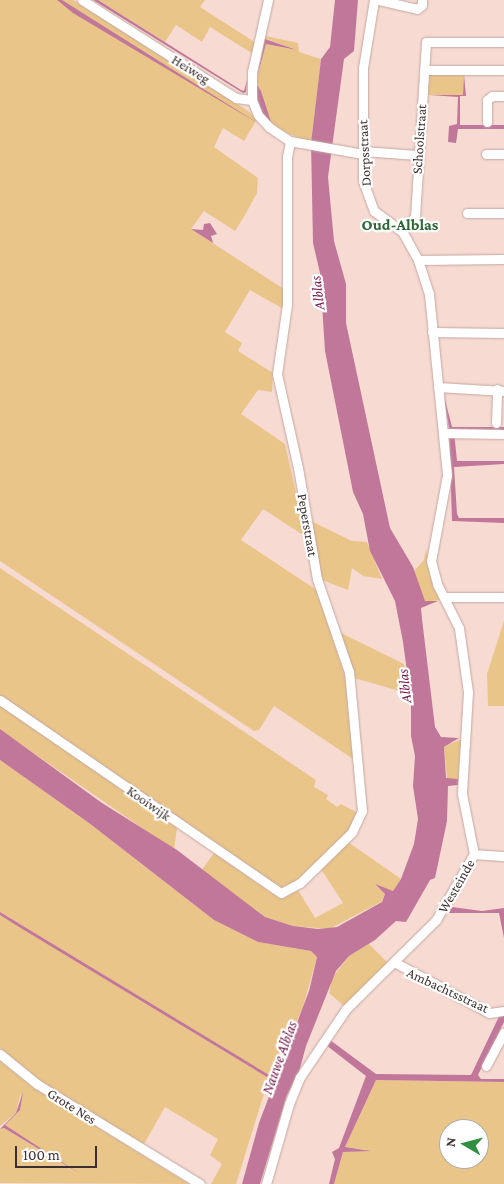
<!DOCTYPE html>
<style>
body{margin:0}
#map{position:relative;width:504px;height:1184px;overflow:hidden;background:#f7dbd3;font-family:"Crimson Pro",serif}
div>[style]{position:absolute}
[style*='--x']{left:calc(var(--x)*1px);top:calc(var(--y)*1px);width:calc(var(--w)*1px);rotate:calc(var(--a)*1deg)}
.green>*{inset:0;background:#eac589}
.water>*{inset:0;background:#c1779a}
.roads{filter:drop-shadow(0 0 1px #c3a8a1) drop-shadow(0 0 1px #c3a8a1)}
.minor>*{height:9px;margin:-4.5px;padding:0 4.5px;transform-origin:4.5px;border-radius:4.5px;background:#fff}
span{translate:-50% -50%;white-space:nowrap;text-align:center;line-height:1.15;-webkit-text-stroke:4.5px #fff;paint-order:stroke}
.street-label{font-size:14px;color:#3b302e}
.water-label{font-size:15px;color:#751c4f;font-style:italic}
.quarter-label{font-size:16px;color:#2b6634;font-weight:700}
.north{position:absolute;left:439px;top:1119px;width:50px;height:50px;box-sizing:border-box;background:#fff;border:1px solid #b1acab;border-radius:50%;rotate:278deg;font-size:14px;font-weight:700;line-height:20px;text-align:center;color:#3b302e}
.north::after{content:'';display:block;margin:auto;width:18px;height:22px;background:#308f41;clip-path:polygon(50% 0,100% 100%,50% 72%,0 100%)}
.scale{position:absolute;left:15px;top:1146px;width:82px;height:22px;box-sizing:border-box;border:2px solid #3b302e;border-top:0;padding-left:6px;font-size:15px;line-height:18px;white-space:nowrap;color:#3b302e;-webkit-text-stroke:4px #fff;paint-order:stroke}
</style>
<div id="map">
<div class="green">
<div style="clip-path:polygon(0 0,73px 0,247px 110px,257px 119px,244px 141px,223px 128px,214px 147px,258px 178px,257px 193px,245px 215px,235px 231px,204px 211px,191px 229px,284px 289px,285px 310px,250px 290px,225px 332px,242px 343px,238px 351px,273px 373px,272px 392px,258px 390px,241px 414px,285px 444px,306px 537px,263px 509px,241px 540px,318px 591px,345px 677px,353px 759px,274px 706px,259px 730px,254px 731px,0 561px)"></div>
<div style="clip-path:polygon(98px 0,205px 0,200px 7px,256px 43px,253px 54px,210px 27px,202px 42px,176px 25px,165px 42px)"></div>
<div style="clip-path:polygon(266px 36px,298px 43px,299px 52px,321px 59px,311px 143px,271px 126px,273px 124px,266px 116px,261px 91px,256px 83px,266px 44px,297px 50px,267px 39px,254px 66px)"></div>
<div style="clip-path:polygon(432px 73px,464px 74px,463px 95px,425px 95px,427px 75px)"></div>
<div style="clip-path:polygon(311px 521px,352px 541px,367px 542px,382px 579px,363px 576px,352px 568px,348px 590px,322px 580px)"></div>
<div style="clip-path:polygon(426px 549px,431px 579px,441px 600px,425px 602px,414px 571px,424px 560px)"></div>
<div style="clip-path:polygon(0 568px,316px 780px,314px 787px,328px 795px,326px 799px,337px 807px,341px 804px,358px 813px,349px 833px,299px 882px,281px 888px,0 698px)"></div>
<div style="clip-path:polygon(504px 621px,504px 706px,488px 706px,487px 674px)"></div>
<div style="clip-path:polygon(341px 633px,404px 664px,410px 694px,354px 678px)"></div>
<div style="clip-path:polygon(0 704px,177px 828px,174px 850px,3px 732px,0 729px)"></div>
<div style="clip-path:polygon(461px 739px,458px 779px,447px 779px,444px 747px)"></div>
<div style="clip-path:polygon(0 760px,89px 823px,214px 920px,258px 942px,311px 951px,317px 957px,303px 1007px,294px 1027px,290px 1026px,262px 1100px,236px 1184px,211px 1184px,222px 1164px,210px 1155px,218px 1139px,165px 1107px,143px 1146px,36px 1078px,0 1048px,0 915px,267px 1077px,268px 1075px,0 912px)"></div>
<div style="clip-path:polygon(348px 842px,401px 879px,393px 891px,375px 885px,385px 894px,381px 902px,329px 929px,293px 926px,265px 917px,201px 871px,214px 853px,273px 894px,288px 895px,298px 890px,315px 918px,343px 903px,321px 869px)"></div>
<div style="clip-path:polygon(369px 944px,388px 963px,345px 1007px,329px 993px,332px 978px,349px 956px)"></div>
<div style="clip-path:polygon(0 1061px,31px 1086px,189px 1184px,0 1183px,0 1129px,4px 1128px,78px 1174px,5px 1125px,20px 1110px,21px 1092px,16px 1113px,0 1126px)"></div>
<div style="clip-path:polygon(evenodd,376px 1080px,504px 1082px,504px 1184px,334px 1184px,343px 1152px,367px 1150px,345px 1147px,376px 1080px,449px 1129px,479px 1129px,479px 1159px,449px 1159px,449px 1129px)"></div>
</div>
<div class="water">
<div style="clip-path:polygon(57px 0,62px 0,259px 124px,73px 13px)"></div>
<div style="clip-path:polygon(93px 0,98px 0,241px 90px,244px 91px,247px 80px,246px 92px,243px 93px)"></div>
<div style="clip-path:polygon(335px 0,358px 0,354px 51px,344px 59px,328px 177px,334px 241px,346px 284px,346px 323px,390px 528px,413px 567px,425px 601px,438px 601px,421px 608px,422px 619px,435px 727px,441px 737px,459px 738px,444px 747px,446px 778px,458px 779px,458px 785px,448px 786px,447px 821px,435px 878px,430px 880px,406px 922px,396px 921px,375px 940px,349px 956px,336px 971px,306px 1046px,299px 1072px,287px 1095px,260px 1184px,242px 1184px,259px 1123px,309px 991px,317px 957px,311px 951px,258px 942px,214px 920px,89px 823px,0 760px,0 729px,102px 803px,177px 850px,265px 917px,293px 926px,318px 929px,337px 927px,382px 902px,385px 894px,375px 884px,393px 891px,401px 879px,414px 844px,418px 819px,413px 786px,415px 756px,411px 736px,411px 701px,403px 642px,395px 601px,370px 551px,363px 514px,353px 492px,325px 351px,320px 273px,313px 243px,311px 143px,321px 59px,330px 47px)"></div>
<div style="clip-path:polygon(265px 39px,297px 50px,266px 44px,257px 78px)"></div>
<div style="clip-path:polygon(464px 74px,466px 96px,460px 96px,460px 125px,504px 125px,504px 129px,458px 129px,456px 143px,448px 142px,449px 126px,457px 124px,458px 97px,430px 95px,463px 95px)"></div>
<div style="clip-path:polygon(256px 83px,261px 91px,272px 125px,259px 111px)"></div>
<div style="clip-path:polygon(210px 223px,217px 234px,211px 236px,213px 243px,191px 229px,203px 230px,204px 224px)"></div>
<div style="clip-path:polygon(443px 392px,452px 427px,504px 427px,504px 430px,454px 431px,457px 461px,504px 461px,504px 464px,454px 467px,457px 514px,459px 518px,504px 518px,504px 523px,452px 521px,449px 428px)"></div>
<div style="clip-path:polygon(452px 907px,482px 911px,504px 908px,504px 938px,499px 913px,448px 913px)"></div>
<div style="clip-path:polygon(0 912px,269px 1075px,267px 1077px,19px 927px,0 915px)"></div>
<div style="clip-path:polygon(504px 1006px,504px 1022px,478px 1075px,481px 1079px,504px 1079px,504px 1082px,376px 1080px,345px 1147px,371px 1151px,343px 1152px,334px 1184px,329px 1184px,335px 1159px,332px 1152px,339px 1148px,366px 1076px,326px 1045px,330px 1040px,376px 1074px,471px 1075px)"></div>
<div style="clip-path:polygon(23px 1092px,20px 1110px,5px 1125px,80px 1174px,4px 1128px,0 1129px,16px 1113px)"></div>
</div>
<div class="roads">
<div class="minor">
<div style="--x:82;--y:0;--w:183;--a:32.5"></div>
<div style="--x:236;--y:98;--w:16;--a:7"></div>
<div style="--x:268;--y:0;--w:74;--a:102.5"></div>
<div style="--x:252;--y:72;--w:28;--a:90"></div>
<div style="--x:252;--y:100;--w:16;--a:68"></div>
<div style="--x:258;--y:115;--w:16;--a:47"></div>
<div style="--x:269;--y:127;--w:25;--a:34"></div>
<div style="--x:290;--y:141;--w:74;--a:10.1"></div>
<div style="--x:374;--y:0;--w:69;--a:99.2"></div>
<div style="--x:363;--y:68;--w:113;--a:90"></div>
<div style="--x:363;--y:181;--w:32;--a:70"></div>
<div style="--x:374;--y:211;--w:34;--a:36"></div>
<div style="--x:402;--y:231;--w:33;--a:61"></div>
<div style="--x:418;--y:260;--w:36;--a:72"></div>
<div style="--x:429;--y:294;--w:182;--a:84.3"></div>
<div style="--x:447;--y:475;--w:87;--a:100.5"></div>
<div style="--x:431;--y:561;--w:24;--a:75"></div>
<div style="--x:437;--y:584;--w:49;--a:63.4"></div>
<div style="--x:459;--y:628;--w:65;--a:82"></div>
<div style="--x:468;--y:692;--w:102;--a:93.4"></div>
<div style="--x:462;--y:794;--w:61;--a:78.7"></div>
<div style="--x:379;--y:0;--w:39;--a:13"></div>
<div style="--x:417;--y:9;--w:6;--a:-39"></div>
<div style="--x:422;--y:5;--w:5;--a:-90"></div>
<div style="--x:424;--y:70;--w:80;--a:0"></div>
<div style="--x:487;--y:122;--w:22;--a:-90"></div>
<div style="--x:487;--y:100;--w:6;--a:-39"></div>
<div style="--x:492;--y:96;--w:12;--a:0"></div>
<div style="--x:363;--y:151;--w:54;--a:4.2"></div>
<div style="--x:486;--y:154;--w:18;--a:0"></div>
<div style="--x:467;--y:213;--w:37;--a:0"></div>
<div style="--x:402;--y:231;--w:19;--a:-47"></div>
<div style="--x:415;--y:217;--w:175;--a:-86.4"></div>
<div style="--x:426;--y:42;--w:78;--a:0"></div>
<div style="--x:418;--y:260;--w:86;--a:-0.7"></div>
<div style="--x:432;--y:332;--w:72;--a:0.8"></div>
<div style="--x:438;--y:387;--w:66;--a:3.5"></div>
<div style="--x:496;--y:423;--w:34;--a:-88"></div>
<div style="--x:445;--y:433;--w:59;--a:1"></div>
<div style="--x:444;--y:597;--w:60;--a:0"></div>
<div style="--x:0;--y:700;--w:341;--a:34.5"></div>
<div style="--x:281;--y:893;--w:21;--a:-28"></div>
<div style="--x:300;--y:883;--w:73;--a:-44.4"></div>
<div style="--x:352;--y:832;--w:23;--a:-65"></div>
<div style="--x:362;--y:811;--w:140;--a:-95.3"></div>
<div style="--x:349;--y:672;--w:98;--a:-109"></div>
<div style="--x:317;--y:579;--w:113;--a:-99.7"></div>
<div style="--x:298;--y:468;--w:96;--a:-102.6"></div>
<div style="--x:277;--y:374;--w:70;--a:-81.8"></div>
<div style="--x:287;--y:305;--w:148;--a:-90"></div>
<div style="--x:287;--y:157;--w:16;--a:-79"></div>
<div style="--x:474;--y:854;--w:30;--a:4"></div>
<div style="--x:394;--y:962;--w:108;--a:28.2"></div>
<div style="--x:489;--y:1013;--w:15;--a:-8"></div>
<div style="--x:0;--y:1054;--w:48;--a:39"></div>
<div style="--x:37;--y:1084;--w:191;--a:31.5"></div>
<div style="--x:486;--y:1066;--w:38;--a:-62"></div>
<div style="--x:266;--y:1184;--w:83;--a:-74"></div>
<div style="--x:289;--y:1104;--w:29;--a:-68"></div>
<div style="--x:300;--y:1077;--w:82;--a:-55.9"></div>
<div style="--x:346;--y:1009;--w:127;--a:-44.7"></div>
<div style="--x:436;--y:920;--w:76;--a:-60.1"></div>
</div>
</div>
<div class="street-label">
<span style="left:191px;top:69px;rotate:32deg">Heiweg</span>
<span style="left:419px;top:139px;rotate:-86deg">Schoolstraat</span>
<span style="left:364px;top:153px;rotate:-93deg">Dorpsstraat</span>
<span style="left:308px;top:525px;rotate:80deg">Peperstraat</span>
<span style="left:149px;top:803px;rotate:35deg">Kooiwijk</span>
<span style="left:456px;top:886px;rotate:-60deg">Westeinde</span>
<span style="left:448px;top:990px;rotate:25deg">Ambachtsstraat</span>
<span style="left:72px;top:1106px;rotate:32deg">Grote Nes</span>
</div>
<div class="water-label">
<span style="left:318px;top:293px;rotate:-97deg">Alblas</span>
<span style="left:405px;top:686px;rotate:-96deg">Alblas</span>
<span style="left:280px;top:1058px;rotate:-70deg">Nauwe Alblas</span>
</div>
<div class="quarter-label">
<span style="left:400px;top:225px">Oud-Alblas</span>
</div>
<div class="north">N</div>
<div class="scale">100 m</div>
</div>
